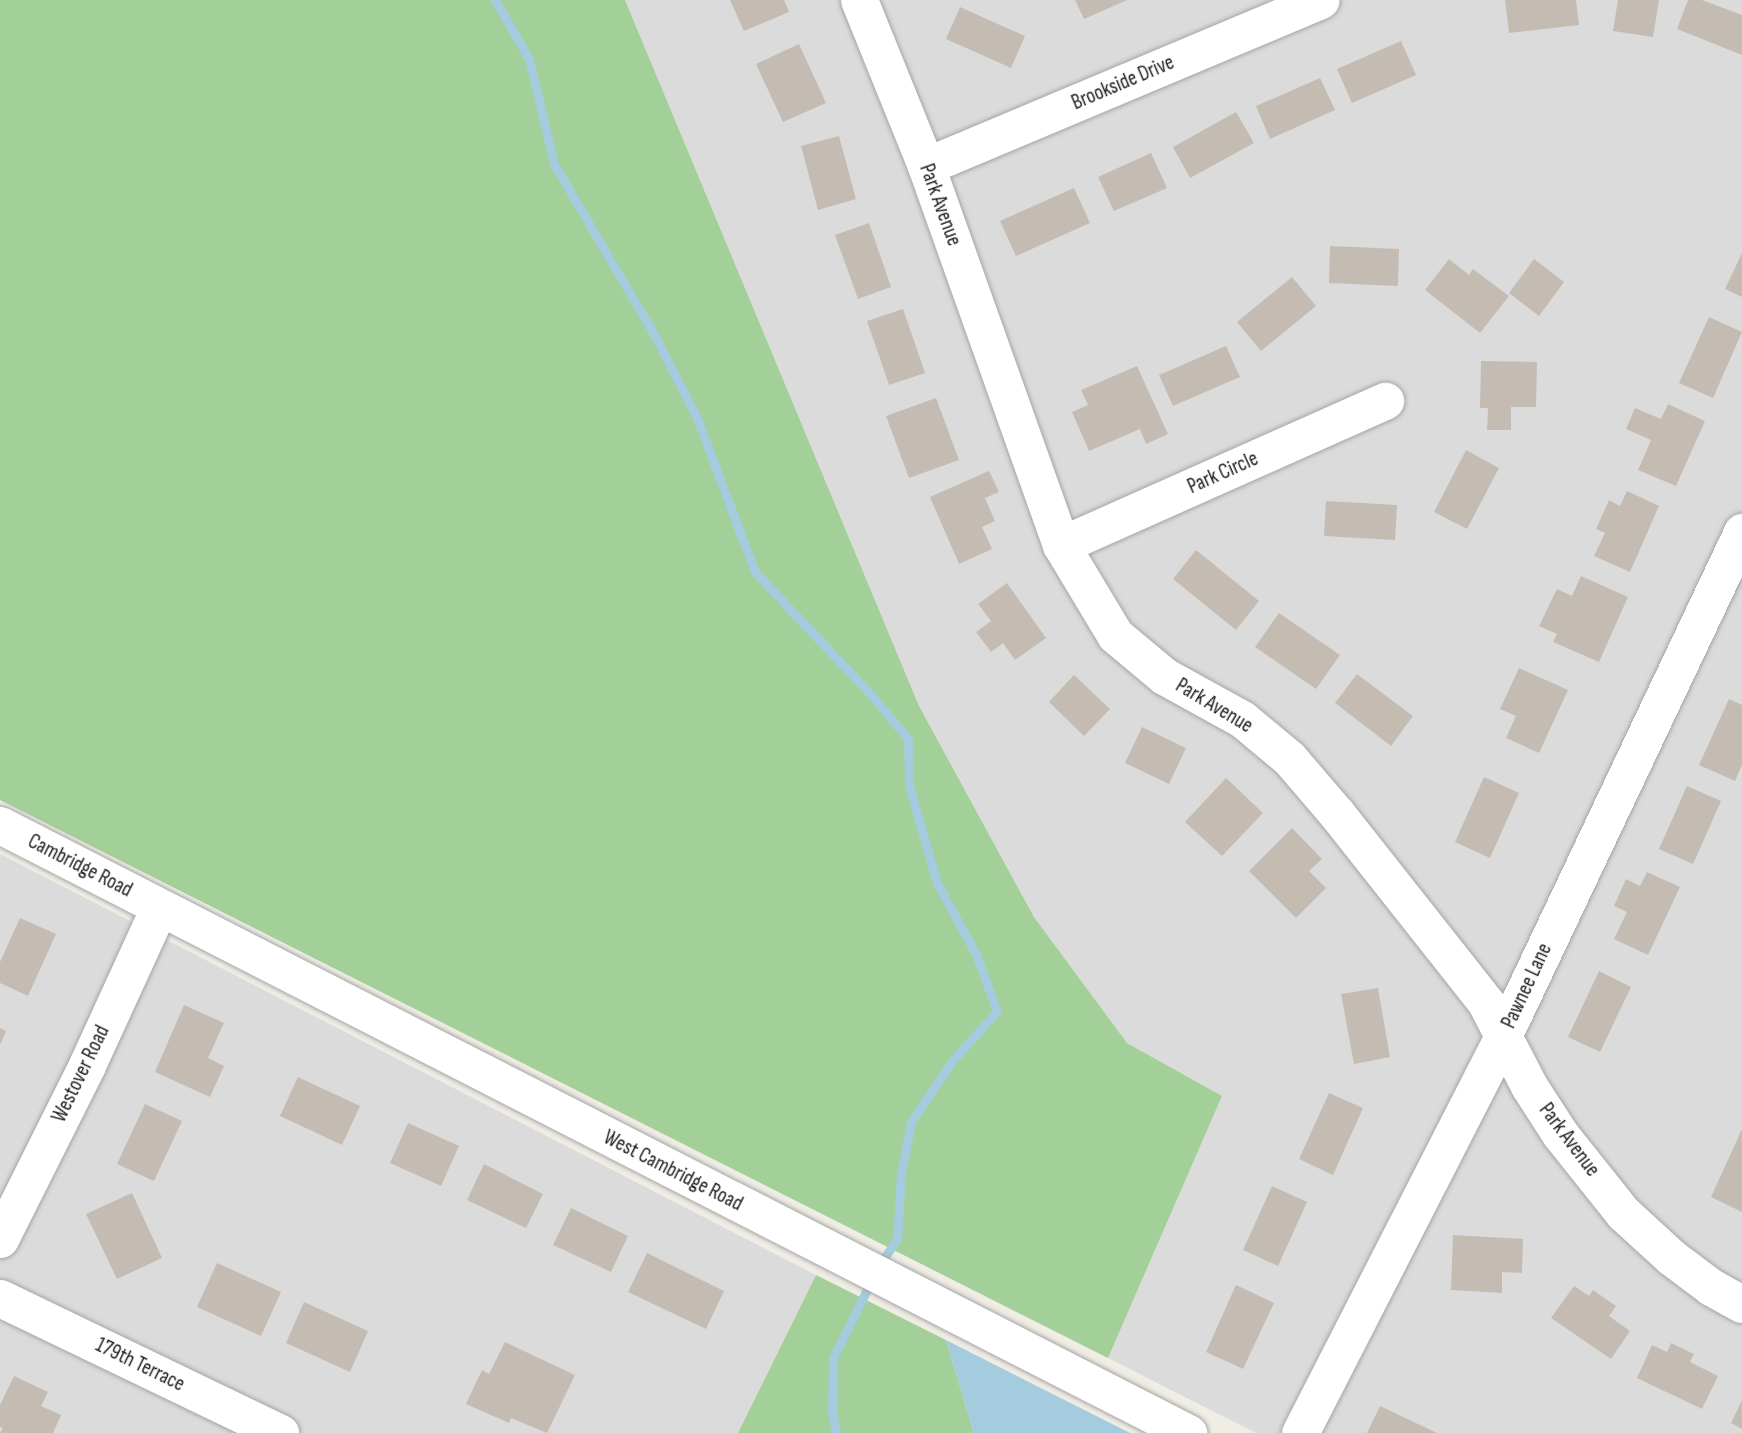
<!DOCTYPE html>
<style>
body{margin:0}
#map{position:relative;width:1742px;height:1433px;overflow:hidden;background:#efede4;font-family:"Sofia Sans Condensed",sans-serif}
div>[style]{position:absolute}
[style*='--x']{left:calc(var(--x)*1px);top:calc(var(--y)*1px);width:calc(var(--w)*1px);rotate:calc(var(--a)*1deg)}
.residential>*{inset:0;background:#dcdbdb}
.forest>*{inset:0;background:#a3cf98}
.water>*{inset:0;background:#a4cbde}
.stream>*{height:9px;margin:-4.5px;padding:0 4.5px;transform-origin:4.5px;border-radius:4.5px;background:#a4cbde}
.building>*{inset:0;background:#c4bcb3}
.roads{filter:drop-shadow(0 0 2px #a5a5a5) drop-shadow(0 0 2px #a5a5a5)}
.minor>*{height:37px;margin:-18.5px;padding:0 18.5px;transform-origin:18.5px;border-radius:18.5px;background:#fff}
span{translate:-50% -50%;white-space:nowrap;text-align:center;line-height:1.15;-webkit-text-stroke:7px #fff;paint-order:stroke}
.street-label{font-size:21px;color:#1e1e1e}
</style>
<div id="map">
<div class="residential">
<div style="clip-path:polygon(625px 0,1742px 0,1742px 1433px,1256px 1433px,1108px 1358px,1222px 1096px,1127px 1043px,1034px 917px,919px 706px)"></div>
<div style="clip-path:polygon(0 854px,816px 1275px,738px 1433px,0 1433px)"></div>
</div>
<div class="forest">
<div style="clip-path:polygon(0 0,625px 0,919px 706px,1034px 917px,1127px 1043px,1222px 1096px,1108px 1358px,0 800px)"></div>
<div style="clip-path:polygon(816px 1275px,946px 1340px,974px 1433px,738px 1433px)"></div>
</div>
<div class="water">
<div style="clip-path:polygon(946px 1340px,1130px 1433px,974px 1433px)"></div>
</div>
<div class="stream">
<div style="--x:495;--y:0;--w:68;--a:60"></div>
<div style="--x:529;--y:59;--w:108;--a:76.6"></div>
<div style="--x:554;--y:164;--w:202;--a:59.6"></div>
<div style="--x:656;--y:338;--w:90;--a:62.9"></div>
<div style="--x:697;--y:418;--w:165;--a:69.4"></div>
<div style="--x:755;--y:572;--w:173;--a:46.6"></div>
<div style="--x:874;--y:698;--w:53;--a:50.3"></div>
<div style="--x:908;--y:739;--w:46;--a:88.8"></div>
<div style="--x:909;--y:785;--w:102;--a:74.1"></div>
<div style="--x:937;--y:883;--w:81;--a:61.2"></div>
<div style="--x:976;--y:954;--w:61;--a:69.8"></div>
<div style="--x:997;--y:1011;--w:67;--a:132"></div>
<div style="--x:952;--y:1061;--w:73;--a:123.9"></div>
<div style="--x:911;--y:1122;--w:53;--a:100.9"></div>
<div style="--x:901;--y:1174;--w:65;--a:93.5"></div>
<div style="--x:897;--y:1239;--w:32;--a:124"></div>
<div style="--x:836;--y:1433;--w:21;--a:-101"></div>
<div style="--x:832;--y:1412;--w:54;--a:-88.9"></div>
<div style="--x:833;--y:1358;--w:86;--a:-63.7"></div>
</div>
<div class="building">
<div style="clip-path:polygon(730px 0,784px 0,789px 12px,744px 31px)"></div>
<div style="clip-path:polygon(1075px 0,1127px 0,1084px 19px)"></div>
<div style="clip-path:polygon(1505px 0,1576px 0,1579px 25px,1509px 33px)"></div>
<div style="clip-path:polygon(1618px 0,1659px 0,1653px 37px,1613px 31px)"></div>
<div style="clip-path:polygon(1688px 0,1702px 0,1742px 15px,1742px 55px,1677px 29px)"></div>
<div style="clip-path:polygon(960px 7px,1025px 36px,1011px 68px,946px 39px)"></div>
<div style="clip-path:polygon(1401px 41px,1416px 75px,1352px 103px,1337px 69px)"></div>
<div style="clip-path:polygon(799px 44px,826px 103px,783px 122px,756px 64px)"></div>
<div style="clip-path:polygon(1320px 78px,1335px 110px,1270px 139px,1256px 106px)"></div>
<div style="clip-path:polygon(1236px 112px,1254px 143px,1190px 178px,1173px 147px)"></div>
<div style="clip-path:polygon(839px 136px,856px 199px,818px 210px,801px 146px)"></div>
<div style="clip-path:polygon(1151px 153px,1167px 188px,1114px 211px,1098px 177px)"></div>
<div style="clip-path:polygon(1074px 188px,1090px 223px,1016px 256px,1000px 221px)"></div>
<div style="clip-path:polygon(869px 223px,891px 287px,858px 299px,835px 235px)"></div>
<div style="clip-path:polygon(1330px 246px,1399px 249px,1398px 286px,1329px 283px)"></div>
<div style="clip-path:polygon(1742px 253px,1742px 297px,1725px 289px)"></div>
<div style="clip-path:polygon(1449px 259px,1469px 275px,1473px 269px,1509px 296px,1480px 333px,1425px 290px)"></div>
<div style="clip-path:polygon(1534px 259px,1564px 282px,1539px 316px,1509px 293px)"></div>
<div style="clip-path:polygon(1292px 277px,1316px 306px,1261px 351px,1237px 322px)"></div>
<div style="clip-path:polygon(903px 309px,925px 373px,889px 385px,867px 321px)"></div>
<div style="clip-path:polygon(1709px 317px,1742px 332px,1713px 398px,1679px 383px)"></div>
<div style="clip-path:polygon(1226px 346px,1240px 377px,1173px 406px,1159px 375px)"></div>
<div style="clip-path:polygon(1481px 361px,1537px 362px,1536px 407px,1511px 407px,1511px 430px,1487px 430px,1488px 408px,1480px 408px)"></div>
<div style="clip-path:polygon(1137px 366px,1168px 434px,1146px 444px,1140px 429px,1089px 451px,1072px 412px,1088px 405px,1081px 390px)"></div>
<div style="clip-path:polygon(936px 398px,959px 460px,909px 478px,886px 416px)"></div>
<div style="clip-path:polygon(1668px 404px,1705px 421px,1676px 486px,1638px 470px,1651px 440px,1626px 429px,1635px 408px,1661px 419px)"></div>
<div style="clip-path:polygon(1466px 450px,1499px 468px,1467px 529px,1434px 512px)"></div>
<div style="clip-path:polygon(989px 471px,999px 492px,985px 498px,995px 521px,982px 527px,992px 549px,959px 564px,930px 497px)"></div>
<div style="clip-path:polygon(1627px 491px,1659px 506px,1630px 572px,1594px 556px,1605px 533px,1596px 529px,1609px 500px,1620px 506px)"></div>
<div style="clip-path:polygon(1326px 501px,1397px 505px,1395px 540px,1324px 536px)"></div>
<div style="clip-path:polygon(1196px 550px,1259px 601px,1236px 630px,1173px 579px)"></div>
<div style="clip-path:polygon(1581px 576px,1628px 597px,1599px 662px,1553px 642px,1557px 634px,1539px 626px,1557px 589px,1572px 596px)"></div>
<div style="clip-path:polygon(1007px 583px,1046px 638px,1015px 660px,1003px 643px,991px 652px,976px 632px,991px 621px,978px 604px)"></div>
<div style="clip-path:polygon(1279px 613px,1340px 655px,1316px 689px,1255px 647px)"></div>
<div style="clip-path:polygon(1519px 668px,1568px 690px,1539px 753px,1506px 738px,1516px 716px,1500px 709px)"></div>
<div style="clip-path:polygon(1357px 674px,1413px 716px,1391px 746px,1335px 703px)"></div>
<div style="clip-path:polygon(1074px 675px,1110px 709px,1084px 736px,1049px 702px)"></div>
<div style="clip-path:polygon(1729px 699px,1742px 705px,1742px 765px,1735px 781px,1699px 765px)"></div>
<div style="clip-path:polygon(1142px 727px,1186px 748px,1169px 784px,1125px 763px)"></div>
<div style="clip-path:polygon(1484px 777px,1519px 793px,1490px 858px,1455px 842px)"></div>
<div style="clip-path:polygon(1226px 778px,1263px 813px,1222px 856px,1185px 822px)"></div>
<div style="clip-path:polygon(1687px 786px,1721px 801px,1693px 864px,1659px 849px)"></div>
<div style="clip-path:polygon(1292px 828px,1322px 859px,1309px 871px,1326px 888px,1296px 918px,1249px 871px)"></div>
<div style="clip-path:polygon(1647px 872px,1680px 887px,1648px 955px,1614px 939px,1627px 912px,1614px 906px,1626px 879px,1640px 886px)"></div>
<div style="clip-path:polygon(20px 918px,56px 934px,28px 996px,0 983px,0 962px)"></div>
<div style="clip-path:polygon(1599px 971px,1631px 987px,1600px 1052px,1568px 1037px)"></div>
<div style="clip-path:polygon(1378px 988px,1390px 1057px,1354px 1064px,1341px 994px)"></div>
<div style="clip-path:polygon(184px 1005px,224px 1023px,208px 1058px,224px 1066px,210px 1097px,155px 1072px)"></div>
<div style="clip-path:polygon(0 1028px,6px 1031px,0 1045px)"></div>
<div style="clip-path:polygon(298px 1077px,360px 1106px,342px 1145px,280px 1116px)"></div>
<div style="clip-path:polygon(1329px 1093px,1363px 1108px,1333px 1175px,1299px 1159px)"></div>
<div style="clip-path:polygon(145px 1104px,182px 1121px,154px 1181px,117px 1164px)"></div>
<div style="clip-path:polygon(408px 1123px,459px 1146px,441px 1186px,390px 1163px)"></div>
<div style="clip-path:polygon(1742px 1129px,1742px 1212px,1711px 1197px)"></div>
<div style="clip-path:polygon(484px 1164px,543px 1194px,526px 1228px,467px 1200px)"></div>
<div style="clip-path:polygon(1272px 1186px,1307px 1202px,1278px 1266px,1243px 1250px)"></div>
<div style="clip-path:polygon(132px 1193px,162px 1258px,117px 1279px,86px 1214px)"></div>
<div style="clip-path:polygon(571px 1208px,628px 1236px,611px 1272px,553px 1245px)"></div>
<div style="clip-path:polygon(1453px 1235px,1523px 1239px,1522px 1273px,1502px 1272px,1502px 1293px,1451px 1290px)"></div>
<div style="clip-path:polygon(647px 1253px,724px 1291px,706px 1329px,628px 1292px)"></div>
<div style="clip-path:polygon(217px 1263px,281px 1292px,261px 1336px,197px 1307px)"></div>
<div style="clip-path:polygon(1236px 1285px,1274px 1303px,1243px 1369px,1206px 1352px)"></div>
<div style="clip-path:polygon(1574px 1286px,1589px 1296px,1593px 1290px,1616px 1306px,1609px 1316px,1630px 1331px,1611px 1359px,1551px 1318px)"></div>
<div style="clip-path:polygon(304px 1302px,368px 1331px,350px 1372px,286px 1343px)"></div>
<div style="clip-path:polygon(505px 1342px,575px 1375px,547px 1433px,511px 1418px,509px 1423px,466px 1404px,482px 1370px,489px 1374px)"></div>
<div style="clip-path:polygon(1671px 1343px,1694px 1354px,1690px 1362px,1718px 1376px,1702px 1409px,1637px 1378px,1652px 1345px,1667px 1352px)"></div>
<div style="clip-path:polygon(14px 1376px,48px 1392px,41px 1406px,61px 1415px,53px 1433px,0 1433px,3px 1428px,0 1427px,0 1405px)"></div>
<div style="clip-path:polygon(1742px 1400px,1742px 1429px,1731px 1423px)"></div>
<div style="clip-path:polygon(1380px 1406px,1437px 1433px,1367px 1433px)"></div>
</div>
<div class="roads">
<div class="minor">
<div style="--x:859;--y:0;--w:179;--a:68"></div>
<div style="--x:926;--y:166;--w:402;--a:70.4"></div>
<div style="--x:1061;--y:545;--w:105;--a:59"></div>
<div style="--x:1115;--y:635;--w:64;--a:39.9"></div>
<div style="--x:1164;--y:676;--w:89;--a:28.9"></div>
<div style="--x:1242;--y:719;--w:61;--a:39.7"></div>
<div style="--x:1289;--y:758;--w:74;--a:49.4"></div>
<div style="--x:1337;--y:814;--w:241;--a:51.7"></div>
<div style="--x:1486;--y:1003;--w:93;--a:62.6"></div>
<div style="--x:1529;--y:1086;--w:57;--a:57.1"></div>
<div style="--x:1560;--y:1134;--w:101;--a:51.4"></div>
<div style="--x:1623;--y:1213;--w:65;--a:42.5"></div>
<div style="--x:1671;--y:1257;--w:50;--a:36.9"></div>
<div style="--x:1711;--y:1287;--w:35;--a:29"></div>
<div style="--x:926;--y:166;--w:428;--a:-22.8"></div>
<div style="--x:1061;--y:545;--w:355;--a:-24"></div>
<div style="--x:0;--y:825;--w:1335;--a:27.1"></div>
<div style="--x:0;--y:1239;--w:195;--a:-63.4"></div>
<div style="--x:87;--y:1065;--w:173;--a:-65.4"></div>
<div style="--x:0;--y:1298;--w:311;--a:25.7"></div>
<div style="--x:1300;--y:1433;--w:448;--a:-62.9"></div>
<div style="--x:1504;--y:1034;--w:556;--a:-64.63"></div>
</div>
</div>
<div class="street-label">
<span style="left:1123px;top:83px;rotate:-23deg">Brookside Drive</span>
<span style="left:940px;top:205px;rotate:70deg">Park Avenue</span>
<span style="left:1223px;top:473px;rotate:-24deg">Park Circle</span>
<span style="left:1214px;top:706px;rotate:31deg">Park Avenue</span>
<span style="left:80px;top:866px;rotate:27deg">Cambridge Road</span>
<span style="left:1527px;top:986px;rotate:-65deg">Pawnee Lane</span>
<span style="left:81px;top:1074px;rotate:-64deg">Westover Road</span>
<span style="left:1569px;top:1140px;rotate:53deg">Park Avenue</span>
<span style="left:673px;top:1171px;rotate:27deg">West Cambridge Road</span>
<span style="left:140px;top:1365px;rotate:26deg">179th Terrace</span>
</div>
</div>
